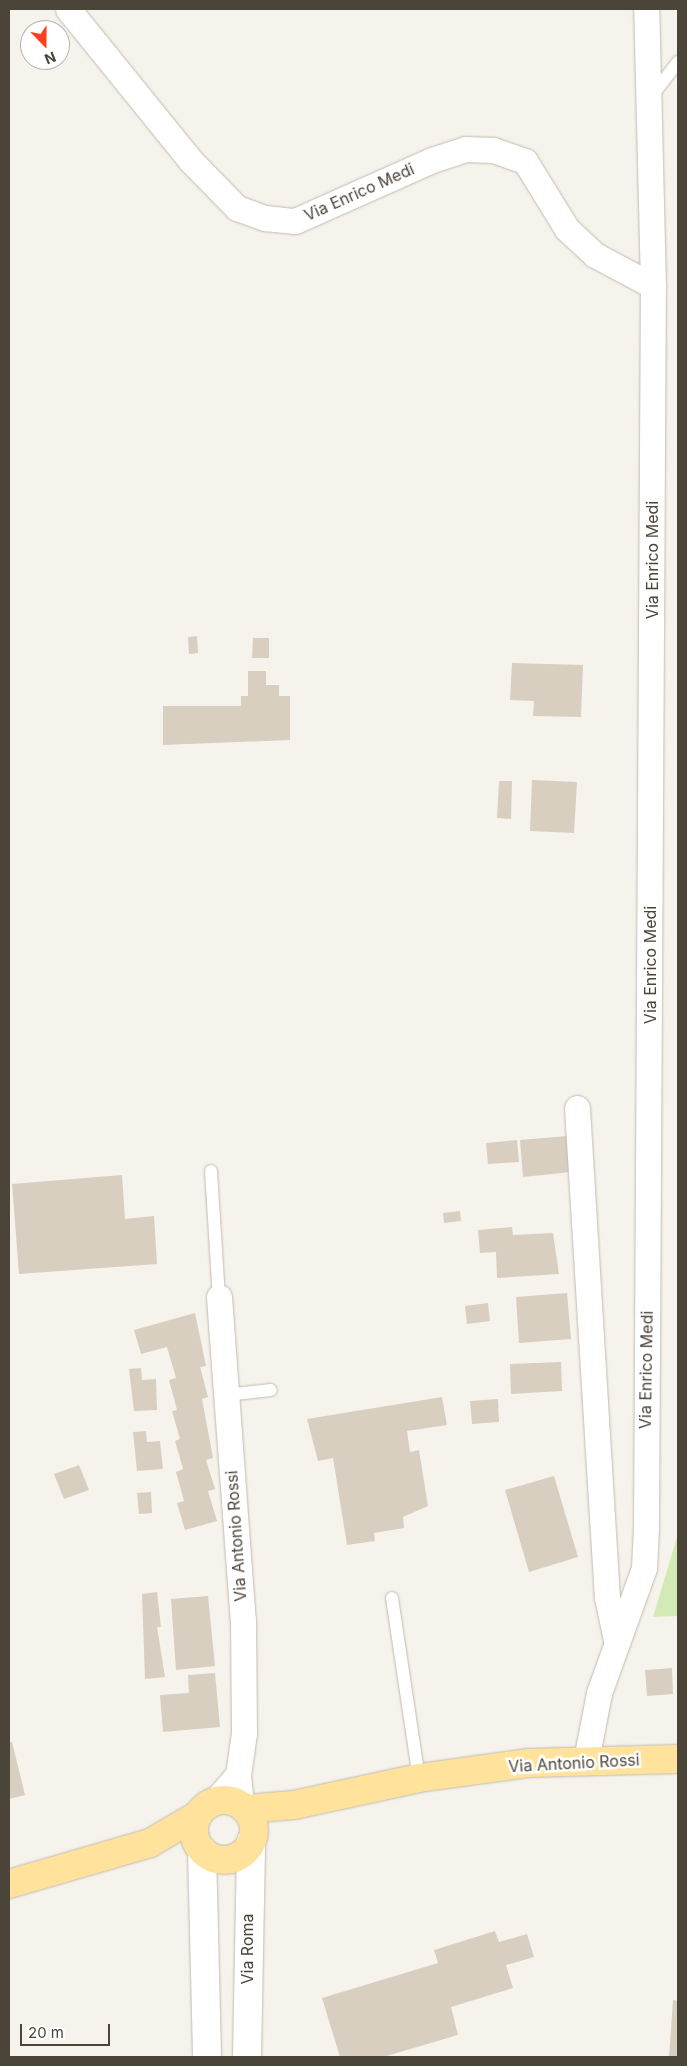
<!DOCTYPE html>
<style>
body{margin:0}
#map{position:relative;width:687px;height:2066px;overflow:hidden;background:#f6f3ec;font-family:Inter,sans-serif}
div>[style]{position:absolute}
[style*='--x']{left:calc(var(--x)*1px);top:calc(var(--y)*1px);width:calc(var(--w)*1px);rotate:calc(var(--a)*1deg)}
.green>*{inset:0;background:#d2eab5}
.building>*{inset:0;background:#d8cfc1}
.roads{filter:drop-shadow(0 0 1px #c2bbae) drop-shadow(0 0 1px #c2bbae)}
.service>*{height:12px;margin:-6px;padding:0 6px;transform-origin:6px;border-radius:6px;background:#fff}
.minor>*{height:25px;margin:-12.5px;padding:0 12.5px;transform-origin:12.5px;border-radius:12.5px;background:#fff}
.tertiary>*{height:28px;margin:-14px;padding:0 14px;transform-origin:14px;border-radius:14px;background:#fff}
.primary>*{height:28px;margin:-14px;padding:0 14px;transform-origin:14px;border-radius:14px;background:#ffe39c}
.primary>.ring{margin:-14px;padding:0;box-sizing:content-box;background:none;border:28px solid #ffe39c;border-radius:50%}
span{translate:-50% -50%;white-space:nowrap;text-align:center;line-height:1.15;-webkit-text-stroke:5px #fff;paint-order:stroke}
.street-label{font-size:16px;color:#4b4439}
.frame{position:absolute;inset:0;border:10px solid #4b4439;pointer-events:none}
.north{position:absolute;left:20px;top:20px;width:50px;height:50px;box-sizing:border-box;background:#fff;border:1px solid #b7b4b0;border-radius:50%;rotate:158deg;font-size:14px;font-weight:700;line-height:20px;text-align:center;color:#4b4439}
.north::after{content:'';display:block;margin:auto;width:18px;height:22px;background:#fc3f1d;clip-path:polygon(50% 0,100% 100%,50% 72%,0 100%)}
.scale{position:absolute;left:20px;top:2024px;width:90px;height:22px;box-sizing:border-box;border:2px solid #4b4439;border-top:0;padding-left:6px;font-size:15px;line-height:18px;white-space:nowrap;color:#4b4439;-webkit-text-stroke:4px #fff;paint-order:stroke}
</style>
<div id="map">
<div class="green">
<div style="clip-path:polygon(678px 1534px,678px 1616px,653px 1617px)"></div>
</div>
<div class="building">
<div style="clip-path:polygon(197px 636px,198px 653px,189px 654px,188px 637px)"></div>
<div style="clip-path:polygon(253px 638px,269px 638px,269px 658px,252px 658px)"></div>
<div style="clip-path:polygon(512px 663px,583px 665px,581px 717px,533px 716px,534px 701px,510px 700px)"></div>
<div style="clip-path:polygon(248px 671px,266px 671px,266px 685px,279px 685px,279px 696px,290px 696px,290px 740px,163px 745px,163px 706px,241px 706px,241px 696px,248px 696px)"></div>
<div style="clip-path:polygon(532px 780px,577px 782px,574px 833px,530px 831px)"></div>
<div style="clip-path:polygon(499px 781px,512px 781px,511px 819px,497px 818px)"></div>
<div style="clip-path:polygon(568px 1136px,571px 1172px,523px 1177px,520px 1140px)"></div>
<div style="clip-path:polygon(517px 1140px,519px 1162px,488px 1164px,486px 1143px)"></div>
<div style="clip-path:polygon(122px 1175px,125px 1219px,154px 1216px,157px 1264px,19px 1274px,12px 1184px)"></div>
<div style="clip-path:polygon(460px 1211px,461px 1221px,444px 1223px,443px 1213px)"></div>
<div style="clip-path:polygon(512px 1227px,513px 1235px,553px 1233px,559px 1274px,497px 1278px,496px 1252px,480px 1253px,478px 1230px)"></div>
<div style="clip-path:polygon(567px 1293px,571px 1339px,519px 1343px,516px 1297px)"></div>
<div style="clip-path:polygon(488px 1303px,490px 1321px,467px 1324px,465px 1306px)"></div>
<div style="clip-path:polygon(195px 1313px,206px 1366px,200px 1367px,208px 1397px,202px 1399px,213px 1458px,206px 1460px,215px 1489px,208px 1491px,217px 1521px,185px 1530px,177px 1503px,184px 1501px,176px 1472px,183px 1469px,175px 1441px,180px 1439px,172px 1411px,177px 1410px,169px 1380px,176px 1378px,167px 1347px,141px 1354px,134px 1330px)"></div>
<div style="clip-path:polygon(561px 1362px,562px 1391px,511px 1394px,510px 1364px)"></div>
<div style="clip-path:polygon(141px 1368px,142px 1380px,156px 1379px,157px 1410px,134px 1411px,129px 1369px)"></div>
<div style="clip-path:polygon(442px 1397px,447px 1425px,407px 1431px,410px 1452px,419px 1450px,428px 1506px,403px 1517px,404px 1528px,374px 1533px,375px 1541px,347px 1545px,333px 1458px,318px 1461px,307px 1419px)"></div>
<div style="clip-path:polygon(498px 1399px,499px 1422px,472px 1424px,470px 1401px)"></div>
<div style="clip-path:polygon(146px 1431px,147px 1442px,160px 1441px,163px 1469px,137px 1471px,133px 1432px)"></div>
<div style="clip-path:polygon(79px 1465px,89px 1490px,64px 1499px,54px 1474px)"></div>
<div style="clip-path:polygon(554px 1476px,578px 1557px,529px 1572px,505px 1490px)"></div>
<div style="clip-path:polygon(151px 1492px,152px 1513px,139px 1514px,137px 1493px)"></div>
<div style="clip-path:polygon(157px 1592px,161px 1627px,157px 1627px,165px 1677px,145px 1679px,142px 1594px)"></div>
<div style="clip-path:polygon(208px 1596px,215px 1666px,176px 1670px,171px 1599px)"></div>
<div style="clip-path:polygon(672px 1668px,673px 1694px,647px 1696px,645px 1670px)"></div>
<div style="clip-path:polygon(215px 1673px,220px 1727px,163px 1732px,160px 1695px,189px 1693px,188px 1675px)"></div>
<div style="clip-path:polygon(9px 1742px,12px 1742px,25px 1795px,9px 1799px)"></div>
<div style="clip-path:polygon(495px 1931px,499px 1942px,527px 1934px,534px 1957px,506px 1965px,513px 1988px,451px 2007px,458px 2035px,383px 2057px,340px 2057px,322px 1998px,438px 1963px,434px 1950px)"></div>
<div style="clip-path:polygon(673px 2000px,678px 2001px,678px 2057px,669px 2057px)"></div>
</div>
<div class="roads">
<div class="service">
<div style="--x:650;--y:98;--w:46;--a:-52.1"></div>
<div style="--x:211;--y:1171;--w:126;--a:86.4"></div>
<div style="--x:226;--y:1395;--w:45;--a:-6.3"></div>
<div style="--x:392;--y:1598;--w:182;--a:81.5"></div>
</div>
<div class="minor">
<div style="--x:68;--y:9;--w:196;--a:51"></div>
<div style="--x:191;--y:161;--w:66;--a:45.6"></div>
<div style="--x:237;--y:208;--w:30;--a:20"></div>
<div style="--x:265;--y:218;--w:30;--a:6"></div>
<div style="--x:295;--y:221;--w:150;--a:-24"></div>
<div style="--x:432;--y:160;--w:35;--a:-18"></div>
<div style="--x:465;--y:149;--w:28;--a:2"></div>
<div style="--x:493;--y:150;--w:34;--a:19"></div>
<div style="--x:525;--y:161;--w:80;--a:58.3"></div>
<div style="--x:567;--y:229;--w:38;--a:43"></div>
<div style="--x:595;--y:255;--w:66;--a:28.1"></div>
<div style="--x:577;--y:1108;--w:490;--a:86.5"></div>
<div style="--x:607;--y:1597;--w:44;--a:78.2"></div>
<div style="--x:219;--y:1297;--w:324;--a:85.8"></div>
<div style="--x:243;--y:1620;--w:113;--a:89.5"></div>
<div style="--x:244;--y:1733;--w:42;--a:98.1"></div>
<div style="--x:238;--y:1775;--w:30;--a:84"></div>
<div style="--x:586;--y:1760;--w:68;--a:-79"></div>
<div style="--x:599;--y:1693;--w:133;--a:-70.2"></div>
<div style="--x:644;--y:1568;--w:41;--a:-87.2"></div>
<div style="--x:646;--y:1527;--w:1241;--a:-89.68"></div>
<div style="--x:653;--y:286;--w:277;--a:-91.4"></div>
<div style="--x:215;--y:1801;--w:35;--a:-49"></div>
</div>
<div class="tertiary">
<div style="--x:202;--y:1850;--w:207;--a:88.6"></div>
<div style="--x:247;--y:2057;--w:216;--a:-88.9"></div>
</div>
<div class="primary">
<div class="ring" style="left:194px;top:1800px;width:32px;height:32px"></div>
<div style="--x:245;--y:1809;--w:49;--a:-4.7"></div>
<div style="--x:294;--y:1805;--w:128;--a:-12.2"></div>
<div style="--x:419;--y:1778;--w:111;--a:-7.8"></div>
<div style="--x:529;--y:1763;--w:149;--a:-1.5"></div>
<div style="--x:9;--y:1884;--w:147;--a:-16.2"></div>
<div style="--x:150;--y:1843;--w:56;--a:-30.3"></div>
</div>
</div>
<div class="street-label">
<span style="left:359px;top:192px;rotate:-24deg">Via Enrico Medi</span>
<span style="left:652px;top:560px;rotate:-90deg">Via Enrico Medi</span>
<span style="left:650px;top:965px;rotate:-90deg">Via Enrico Medi</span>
<span style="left:646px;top:1370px;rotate:-89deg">Via Enrico Medi</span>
<span style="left:236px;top:1536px;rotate:-94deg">Via Antonio Rossi</span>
<span style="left:574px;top:1763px;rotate:-3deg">Via Antonio Rossi</span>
<span style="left:247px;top:1949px;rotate:-90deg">Via Roma</span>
</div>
<div class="frame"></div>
<div class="north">N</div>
<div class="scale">20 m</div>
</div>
